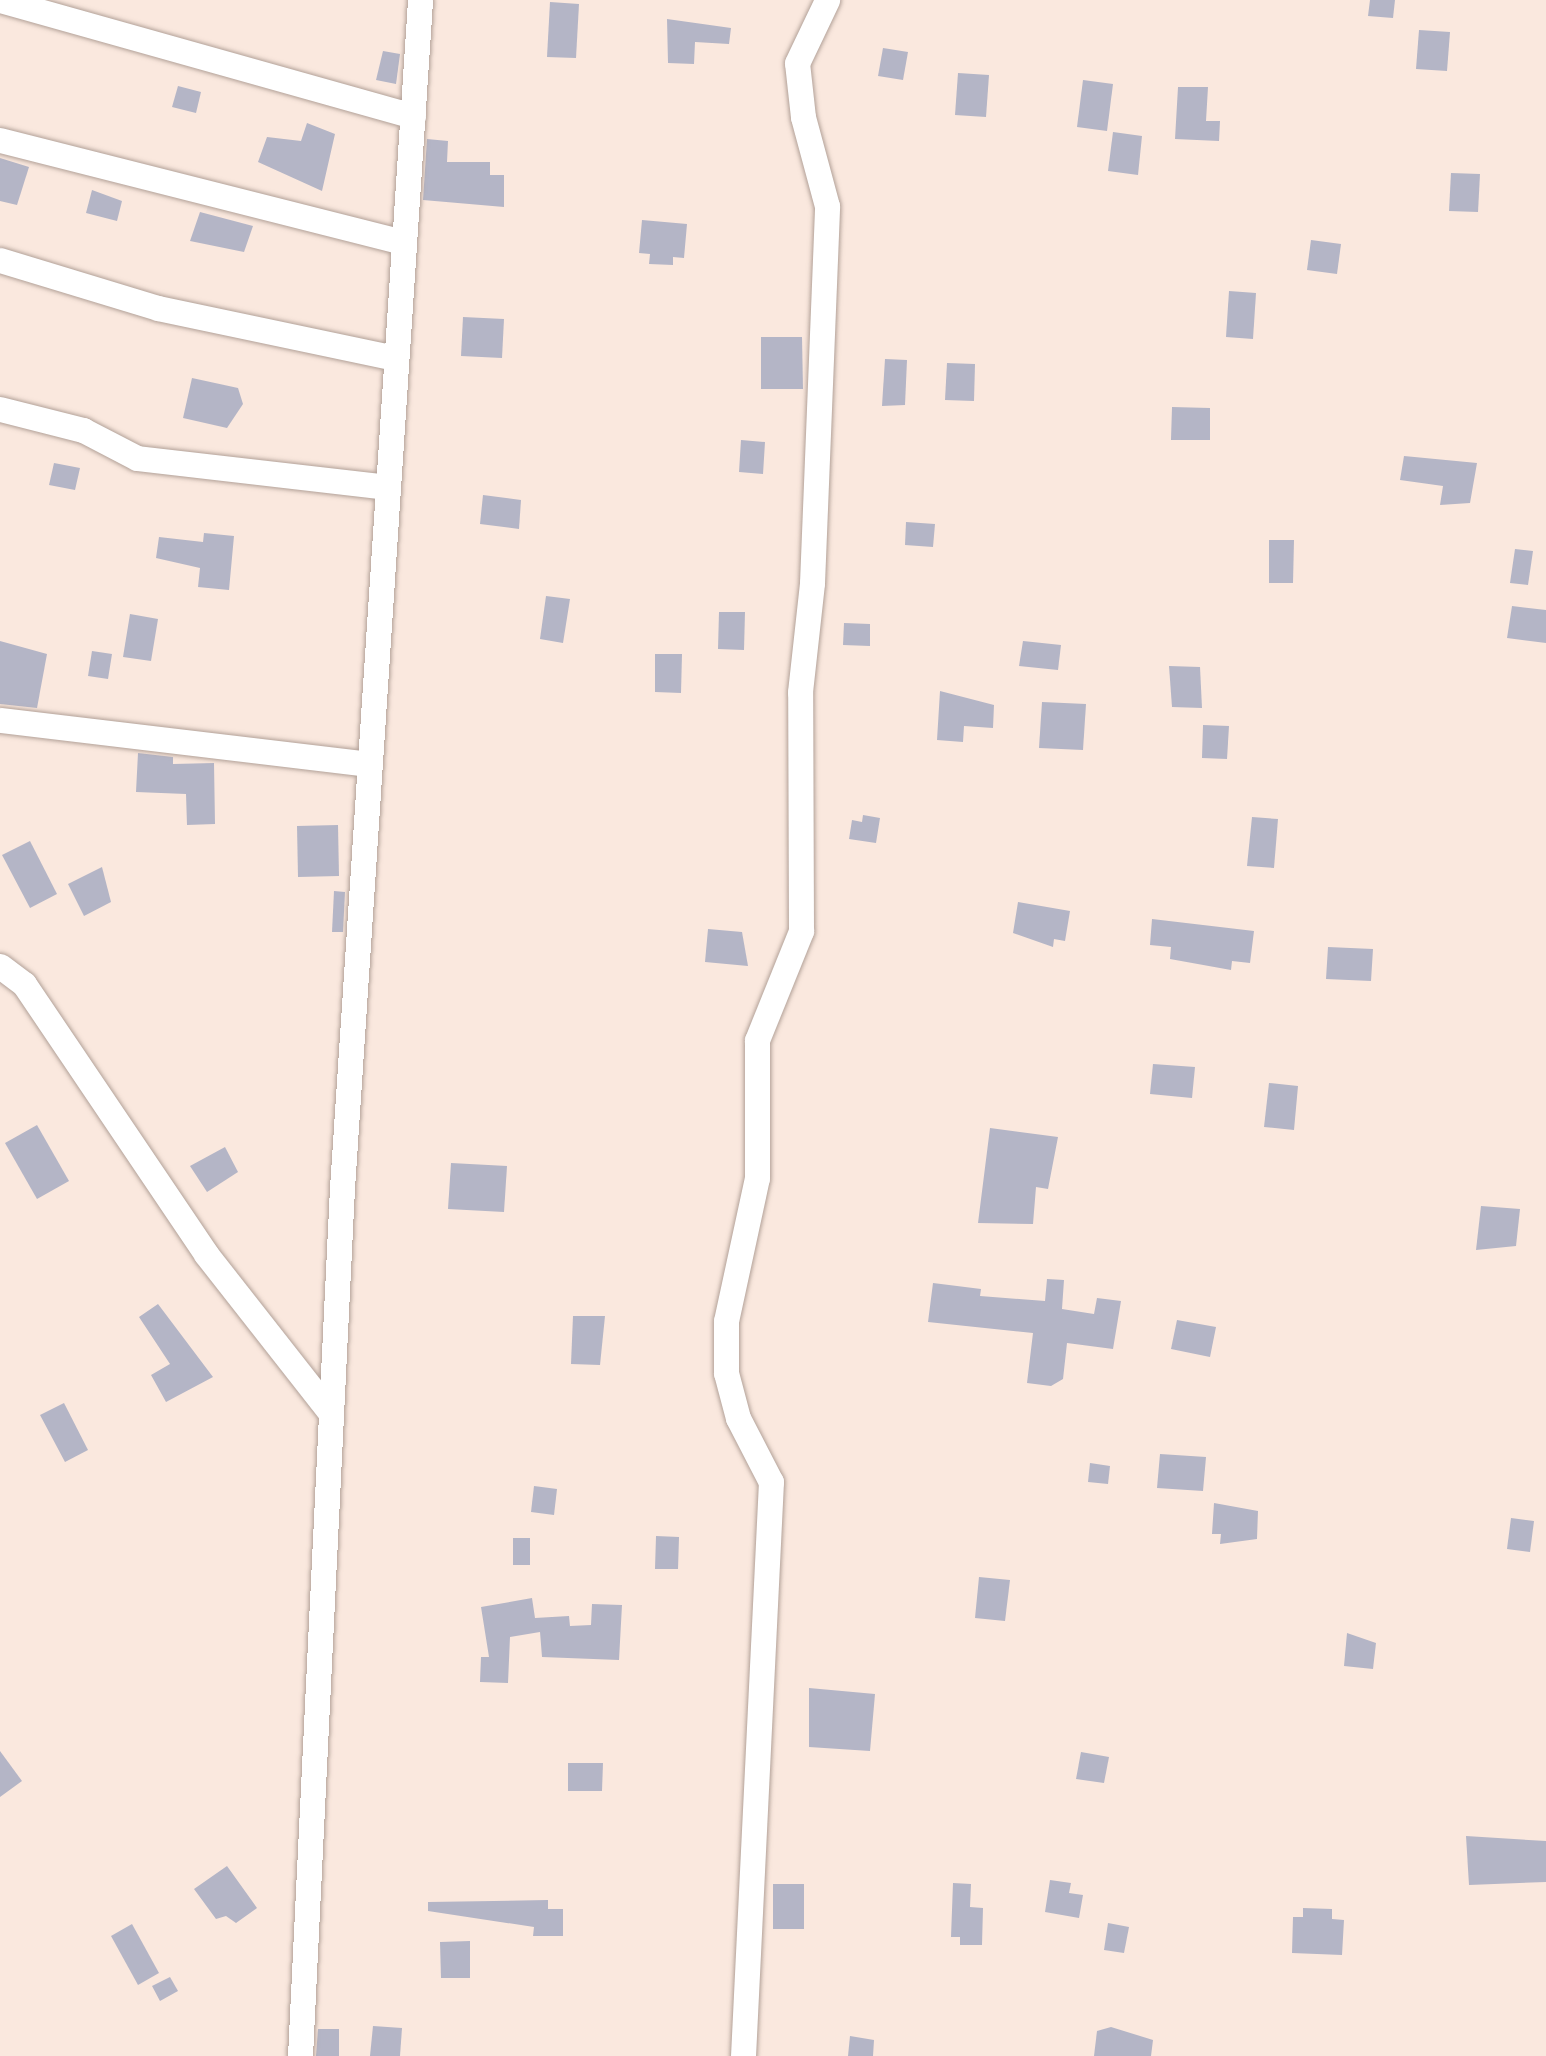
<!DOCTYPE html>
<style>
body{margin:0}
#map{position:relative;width:1546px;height:2056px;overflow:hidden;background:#fae8de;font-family:Literata,serif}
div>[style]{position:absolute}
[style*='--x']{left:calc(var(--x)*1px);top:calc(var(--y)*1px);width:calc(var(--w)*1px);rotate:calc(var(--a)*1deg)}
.building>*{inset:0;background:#b4b5c6}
.roads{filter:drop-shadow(0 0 2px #b2a198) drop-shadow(0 0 2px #b2a198)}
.minor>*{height:25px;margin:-12.5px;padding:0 12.5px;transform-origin:12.5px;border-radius:12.5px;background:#fff}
span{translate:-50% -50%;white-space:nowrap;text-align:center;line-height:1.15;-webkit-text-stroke:8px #fff;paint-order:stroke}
</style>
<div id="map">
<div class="building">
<div style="clip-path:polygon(1370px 0,1395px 0,1393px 18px,1368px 16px)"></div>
<div style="clip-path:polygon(550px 2px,579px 4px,576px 58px,547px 57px)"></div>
<div style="clip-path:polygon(667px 19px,731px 28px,729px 44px,695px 42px,694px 64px,668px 63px)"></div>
<div style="clip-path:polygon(1419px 30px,1450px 32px,1447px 71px,1416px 69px)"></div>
<div style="clip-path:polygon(883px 48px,908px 52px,903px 80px,878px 76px)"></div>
<div style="clip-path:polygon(383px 51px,400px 54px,396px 84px,376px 80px)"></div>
<div style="clip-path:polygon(958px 73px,989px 75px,986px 117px,955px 115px)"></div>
<div style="clip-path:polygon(1083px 80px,1113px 84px,1107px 131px,1077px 127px)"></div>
<div style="clip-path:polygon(178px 86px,201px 92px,196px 113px,172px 107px)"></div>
<div style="clip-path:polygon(1178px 87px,1208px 87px,1206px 121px,1220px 121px,1219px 141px,1175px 139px)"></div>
<div style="clip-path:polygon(307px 123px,335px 134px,322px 191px,258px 162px,267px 137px,301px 141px)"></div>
<div style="clip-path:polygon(1113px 132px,1142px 136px,1138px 175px,1108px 171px)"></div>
<div style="clip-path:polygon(427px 139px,448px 141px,447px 162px,490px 162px,490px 175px,504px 175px,504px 207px,423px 200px)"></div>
<div style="clip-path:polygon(0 158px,29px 167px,17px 205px,0 201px)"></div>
<div style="clip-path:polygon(1451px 173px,1480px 174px,1478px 212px,1449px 211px)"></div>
<div style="clip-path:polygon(92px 190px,122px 201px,117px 221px,86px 213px)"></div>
<div style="clip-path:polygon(200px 212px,253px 226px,244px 252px,190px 241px)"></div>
<div style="clip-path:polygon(642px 220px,687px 224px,684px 258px,673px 257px,673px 265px,649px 264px,650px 254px,639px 253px)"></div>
<div style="clip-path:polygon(1311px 240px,1341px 244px,1337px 274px,1307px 270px)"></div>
<div style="clip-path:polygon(1229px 291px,1256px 293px,1253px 339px,1226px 337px)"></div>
<div style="clip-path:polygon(463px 317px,504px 319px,502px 358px,461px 356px)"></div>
<div style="clip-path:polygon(761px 337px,802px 337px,803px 389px,761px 389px)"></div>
<div style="clip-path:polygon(885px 359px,907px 360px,905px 405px,882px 406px)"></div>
<div style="clip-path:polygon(947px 363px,975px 364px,974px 401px,945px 400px)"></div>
<div style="clip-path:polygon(192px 378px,238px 388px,243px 404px,227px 428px,183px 418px)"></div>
<div style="clip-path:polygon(1172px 407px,1210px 408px,1210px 440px,1171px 440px)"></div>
<div style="clip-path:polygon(741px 440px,765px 442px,763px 474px,739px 472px)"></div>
<div style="clip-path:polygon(1404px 456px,1477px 463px,1470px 503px,1440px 505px,1443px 486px,1400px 480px)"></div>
<div style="clip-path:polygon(54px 463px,80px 468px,75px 490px,49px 485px)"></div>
<div style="clip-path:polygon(483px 495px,521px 500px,519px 529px,480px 524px)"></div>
<div style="clip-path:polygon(906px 522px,935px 524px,933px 547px,905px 545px)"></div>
<div style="clip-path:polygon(204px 533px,234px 536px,229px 590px,198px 587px,200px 568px,156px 558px,159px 537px,203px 542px)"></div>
<div style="clip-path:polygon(1269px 540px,1294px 540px,1293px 583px,1269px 583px)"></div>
<div style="clip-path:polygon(1515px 549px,1533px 551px,1528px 585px,1510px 583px)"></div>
<div style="clip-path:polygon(546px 596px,570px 599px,563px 643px,540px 639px)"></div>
<div style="clip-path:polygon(1512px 606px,1546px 610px,1546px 643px,1507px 638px)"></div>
<div style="clip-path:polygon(719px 612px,745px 612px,744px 650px,718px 649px)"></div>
<div style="clip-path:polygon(130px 614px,158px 619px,151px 661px,123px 657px)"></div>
<div style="clip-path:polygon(844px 623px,870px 624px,870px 646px,843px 645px)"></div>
<div style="clip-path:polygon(0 641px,47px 654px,37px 708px,0 704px)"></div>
<div style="clip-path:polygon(1023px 641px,1061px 645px,1058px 670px,1019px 666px)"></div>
<div style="clip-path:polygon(92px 651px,112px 654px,108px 679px,88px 676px)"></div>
<div style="clip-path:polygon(655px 654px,682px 654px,681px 693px,655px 692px)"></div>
<div style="clip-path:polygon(1169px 666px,1200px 667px,1202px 708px,1172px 707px)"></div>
<div style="clip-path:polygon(940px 691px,994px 705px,993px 728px,964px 726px,963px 742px,937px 740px)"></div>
<div style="clip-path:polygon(1042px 702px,1086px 704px,1083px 750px,1039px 748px)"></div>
<div style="clip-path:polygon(1203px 725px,1229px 726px,1227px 759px,1202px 758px)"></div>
<div style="clip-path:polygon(138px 753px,173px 757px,173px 764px,214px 763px,215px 824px,187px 825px,186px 794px,136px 792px)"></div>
<div style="clip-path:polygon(863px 815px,880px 818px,876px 843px,849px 839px,852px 820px,862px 822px)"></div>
<div style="clip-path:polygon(1252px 817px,1278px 819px,1274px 868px,1247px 866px)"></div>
<div style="clip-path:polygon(338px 825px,339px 876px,298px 877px,297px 826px)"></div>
<div style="clip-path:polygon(30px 841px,57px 894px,30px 908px,2px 855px)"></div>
<div style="clip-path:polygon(102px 867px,111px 902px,84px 916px,68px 884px)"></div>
<div style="clip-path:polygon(334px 891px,345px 892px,343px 932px,332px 932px)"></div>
<div style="clip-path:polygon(1018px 902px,1070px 911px,1065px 941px,1054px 939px,1053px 947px,1013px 933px)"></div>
<div style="clip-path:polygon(1152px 919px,1254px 931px,1250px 963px,1232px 961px,1231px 970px,1170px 959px,1171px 947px,1150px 945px)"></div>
<div style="clip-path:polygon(708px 929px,742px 932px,748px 966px,705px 962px)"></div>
<div style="clip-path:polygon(1328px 947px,1373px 949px,1371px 981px,1326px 979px)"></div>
<div style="clip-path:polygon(1153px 1064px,1195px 1067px,1192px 1098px,1150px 1094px)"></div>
<div style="clip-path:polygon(1269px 1083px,1298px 1086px,1294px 1130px,1264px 1127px)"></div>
<div style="clip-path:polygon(37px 1125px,69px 1181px,37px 1199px,5px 1143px)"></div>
<div style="clip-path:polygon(990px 1128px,1058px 1137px,1048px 1189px,1036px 1187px,1033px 1224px,978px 1223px)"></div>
<div style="clip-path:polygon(225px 1147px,238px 1172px,207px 1192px,190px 1166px)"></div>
<div style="clip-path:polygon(451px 1163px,507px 1166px,504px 1212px,448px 1209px)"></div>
<div style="clip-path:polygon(1481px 1206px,1520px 1209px,1516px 1246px,1476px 1250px)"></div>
<div style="clip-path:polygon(1047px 1279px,1064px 1280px,1062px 1309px,1094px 1314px,1097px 1298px,1121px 1301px,1113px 1349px,1067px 1343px,1063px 1379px,1051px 1386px,1027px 1383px,1033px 1333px,928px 1322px,933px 1283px,981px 1289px,980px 1296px,1045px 1301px)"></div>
<div style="clip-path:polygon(158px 1304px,213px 1377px,166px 1402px,151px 1375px,170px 1364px,139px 1317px)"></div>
<div style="clip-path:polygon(573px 1316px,605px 1316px,600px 1365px,571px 1364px)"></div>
<div style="clip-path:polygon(1177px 1320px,1216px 1327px,1210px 1357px,1171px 1349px)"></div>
<div style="clip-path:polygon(64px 1403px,88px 1450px,65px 1462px,40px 1415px)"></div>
<div style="clip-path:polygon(1160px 1454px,1206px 1457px,1203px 1491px,1157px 1488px)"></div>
<div style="clip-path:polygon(1090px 1463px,1110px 1466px,1108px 1484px,1088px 1482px)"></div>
<div style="clip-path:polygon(534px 1486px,557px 1489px,554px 1515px,531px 1512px)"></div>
<div style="clip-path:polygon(1214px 1503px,1258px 1511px,1257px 1539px,1220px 1544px,1221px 1534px,1212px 1534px)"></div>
<div style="clip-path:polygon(1511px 1518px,1534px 1521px,1530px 1552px,1507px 1549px)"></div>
<div style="clip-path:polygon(656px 1536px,679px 1537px,678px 1569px,655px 1569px)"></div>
<div style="clip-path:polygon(513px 1538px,530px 1538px,530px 1565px,513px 1565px)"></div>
<div style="clip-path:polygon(979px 1577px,1010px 1580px,1005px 1621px,975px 1618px)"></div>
<div style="clip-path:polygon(532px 1598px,535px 1618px,569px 1616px,570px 1626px,591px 1625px,592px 1604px,622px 1605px,619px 1660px,542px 1657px,540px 1632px,510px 1637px,508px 1683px,480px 1682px,481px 1657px,489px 1657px,481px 1607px)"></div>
<div style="clip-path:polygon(1347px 1633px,1376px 1643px,1373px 1669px,1344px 1666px)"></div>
<div style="clip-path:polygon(809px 1688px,875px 1694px,870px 1751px,809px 1747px)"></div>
<div style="clip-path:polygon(0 1751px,22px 1781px,0 1797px)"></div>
<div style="clip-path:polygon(1081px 1752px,1109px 1757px,1104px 1783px,1076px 1779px)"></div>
<div style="clip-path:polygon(568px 1763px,603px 1763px,602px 1791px,568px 1791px)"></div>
<div style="clip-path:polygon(1466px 1836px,1546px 1841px,1546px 1882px,1469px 1885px)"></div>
<div style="clip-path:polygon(227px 1866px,257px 1908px,236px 1923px,226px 1916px,216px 1919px,194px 1889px)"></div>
<div style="clip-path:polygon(1050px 1880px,1071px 1883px,1069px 1893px,1083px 1895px,1079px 1918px,1045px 1912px)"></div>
<div style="clip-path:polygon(953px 1883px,971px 1884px,970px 1907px,983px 1908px,982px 1945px,960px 1945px,960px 1937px,951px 1937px)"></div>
<div style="clip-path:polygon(773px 1884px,804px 1884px,804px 1929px,773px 1929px)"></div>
<div style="clip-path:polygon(548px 1900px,548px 1909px,563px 1909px,563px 1936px,533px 1936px,534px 1927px,428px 1911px,428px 1902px)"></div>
<div style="clip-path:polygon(1303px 1908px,1332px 1909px,1332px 1919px,1344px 1920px,1342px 1955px,1292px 1953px,1293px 1917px,1303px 1917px)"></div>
<div style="clip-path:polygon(1108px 1923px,1129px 1927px,1124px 1953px,1104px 1950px)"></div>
<div style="clip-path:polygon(132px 1924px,159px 1973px,138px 1985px,111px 1936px)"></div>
<div style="clip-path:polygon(470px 1941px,470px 1978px,441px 1978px,440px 1942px)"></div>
<div style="clip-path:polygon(170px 1977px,178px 1991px,160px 2001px,152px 1986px)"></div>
<div style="clip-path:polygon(373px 2026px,402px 2028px,400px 2056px,370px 2056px)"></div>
<div style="clip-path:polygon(1111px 2027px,1153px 2040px,1151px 2056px,1094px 2056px,1097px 2031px)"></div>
<div style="clip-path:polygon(318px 2029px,339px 2029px,339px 2056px,316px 2056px)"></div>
<div style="clip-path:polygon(850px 2036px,874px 2040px,873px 2056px,848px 2056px)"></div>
</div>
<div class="roads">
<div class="minor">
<div style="--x:0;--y:0;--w:429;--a:15.7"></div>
<div style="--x:0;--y:140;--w:416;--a:14.2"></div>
<div style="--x:0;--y:260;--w:165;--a:16.9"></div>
<div style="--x:158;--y:308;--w:242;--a:11.9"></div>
<div style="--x:0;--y:409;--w:86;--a:14.2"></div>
<div style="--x:83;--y:430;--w:61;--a:27.4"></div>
<div style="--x:137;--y:458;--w:251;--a:6.6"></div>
<div style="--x:0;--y:720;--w:372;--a:6.8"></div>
<div style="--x:0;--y:966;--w:30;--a:37"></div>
<div style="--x:24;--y:984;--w:326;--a:56"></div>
<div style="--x:206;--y:1254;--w:201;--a:51.9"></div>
<div style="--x:300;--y:2056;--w:869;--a:-87.23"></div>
<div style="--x:342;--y:1188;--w:1191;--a:-86.24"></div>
<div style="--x:743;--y:2056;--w:575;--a:-87.21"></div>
<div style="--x:771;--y:1482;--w:72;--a:-117.3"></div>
<div style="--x:738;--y:1418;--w:47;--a:-104.9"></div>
<div style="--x:726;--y:1373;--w:52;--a:-90"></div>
<div style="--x:726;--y:1321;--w:146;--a:-77.8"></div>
<div style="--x:757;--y:1178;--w:138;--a:-90"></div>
<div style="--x:757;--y:1040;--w:118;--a:-68"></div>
<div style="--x:801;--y:931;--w:239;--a:-90.2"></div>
<div style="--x:800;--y:692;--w:110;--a:-83.7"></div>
<div style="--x:812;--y:583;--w:377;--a:-87.7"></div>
<div style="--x:827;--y:206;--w:92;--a:-105.1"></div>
<div style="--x:803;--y:117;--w:54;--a:-96.3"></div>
<div style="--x:797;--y:63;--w:70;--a:-64.5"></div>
</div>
</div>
</div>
